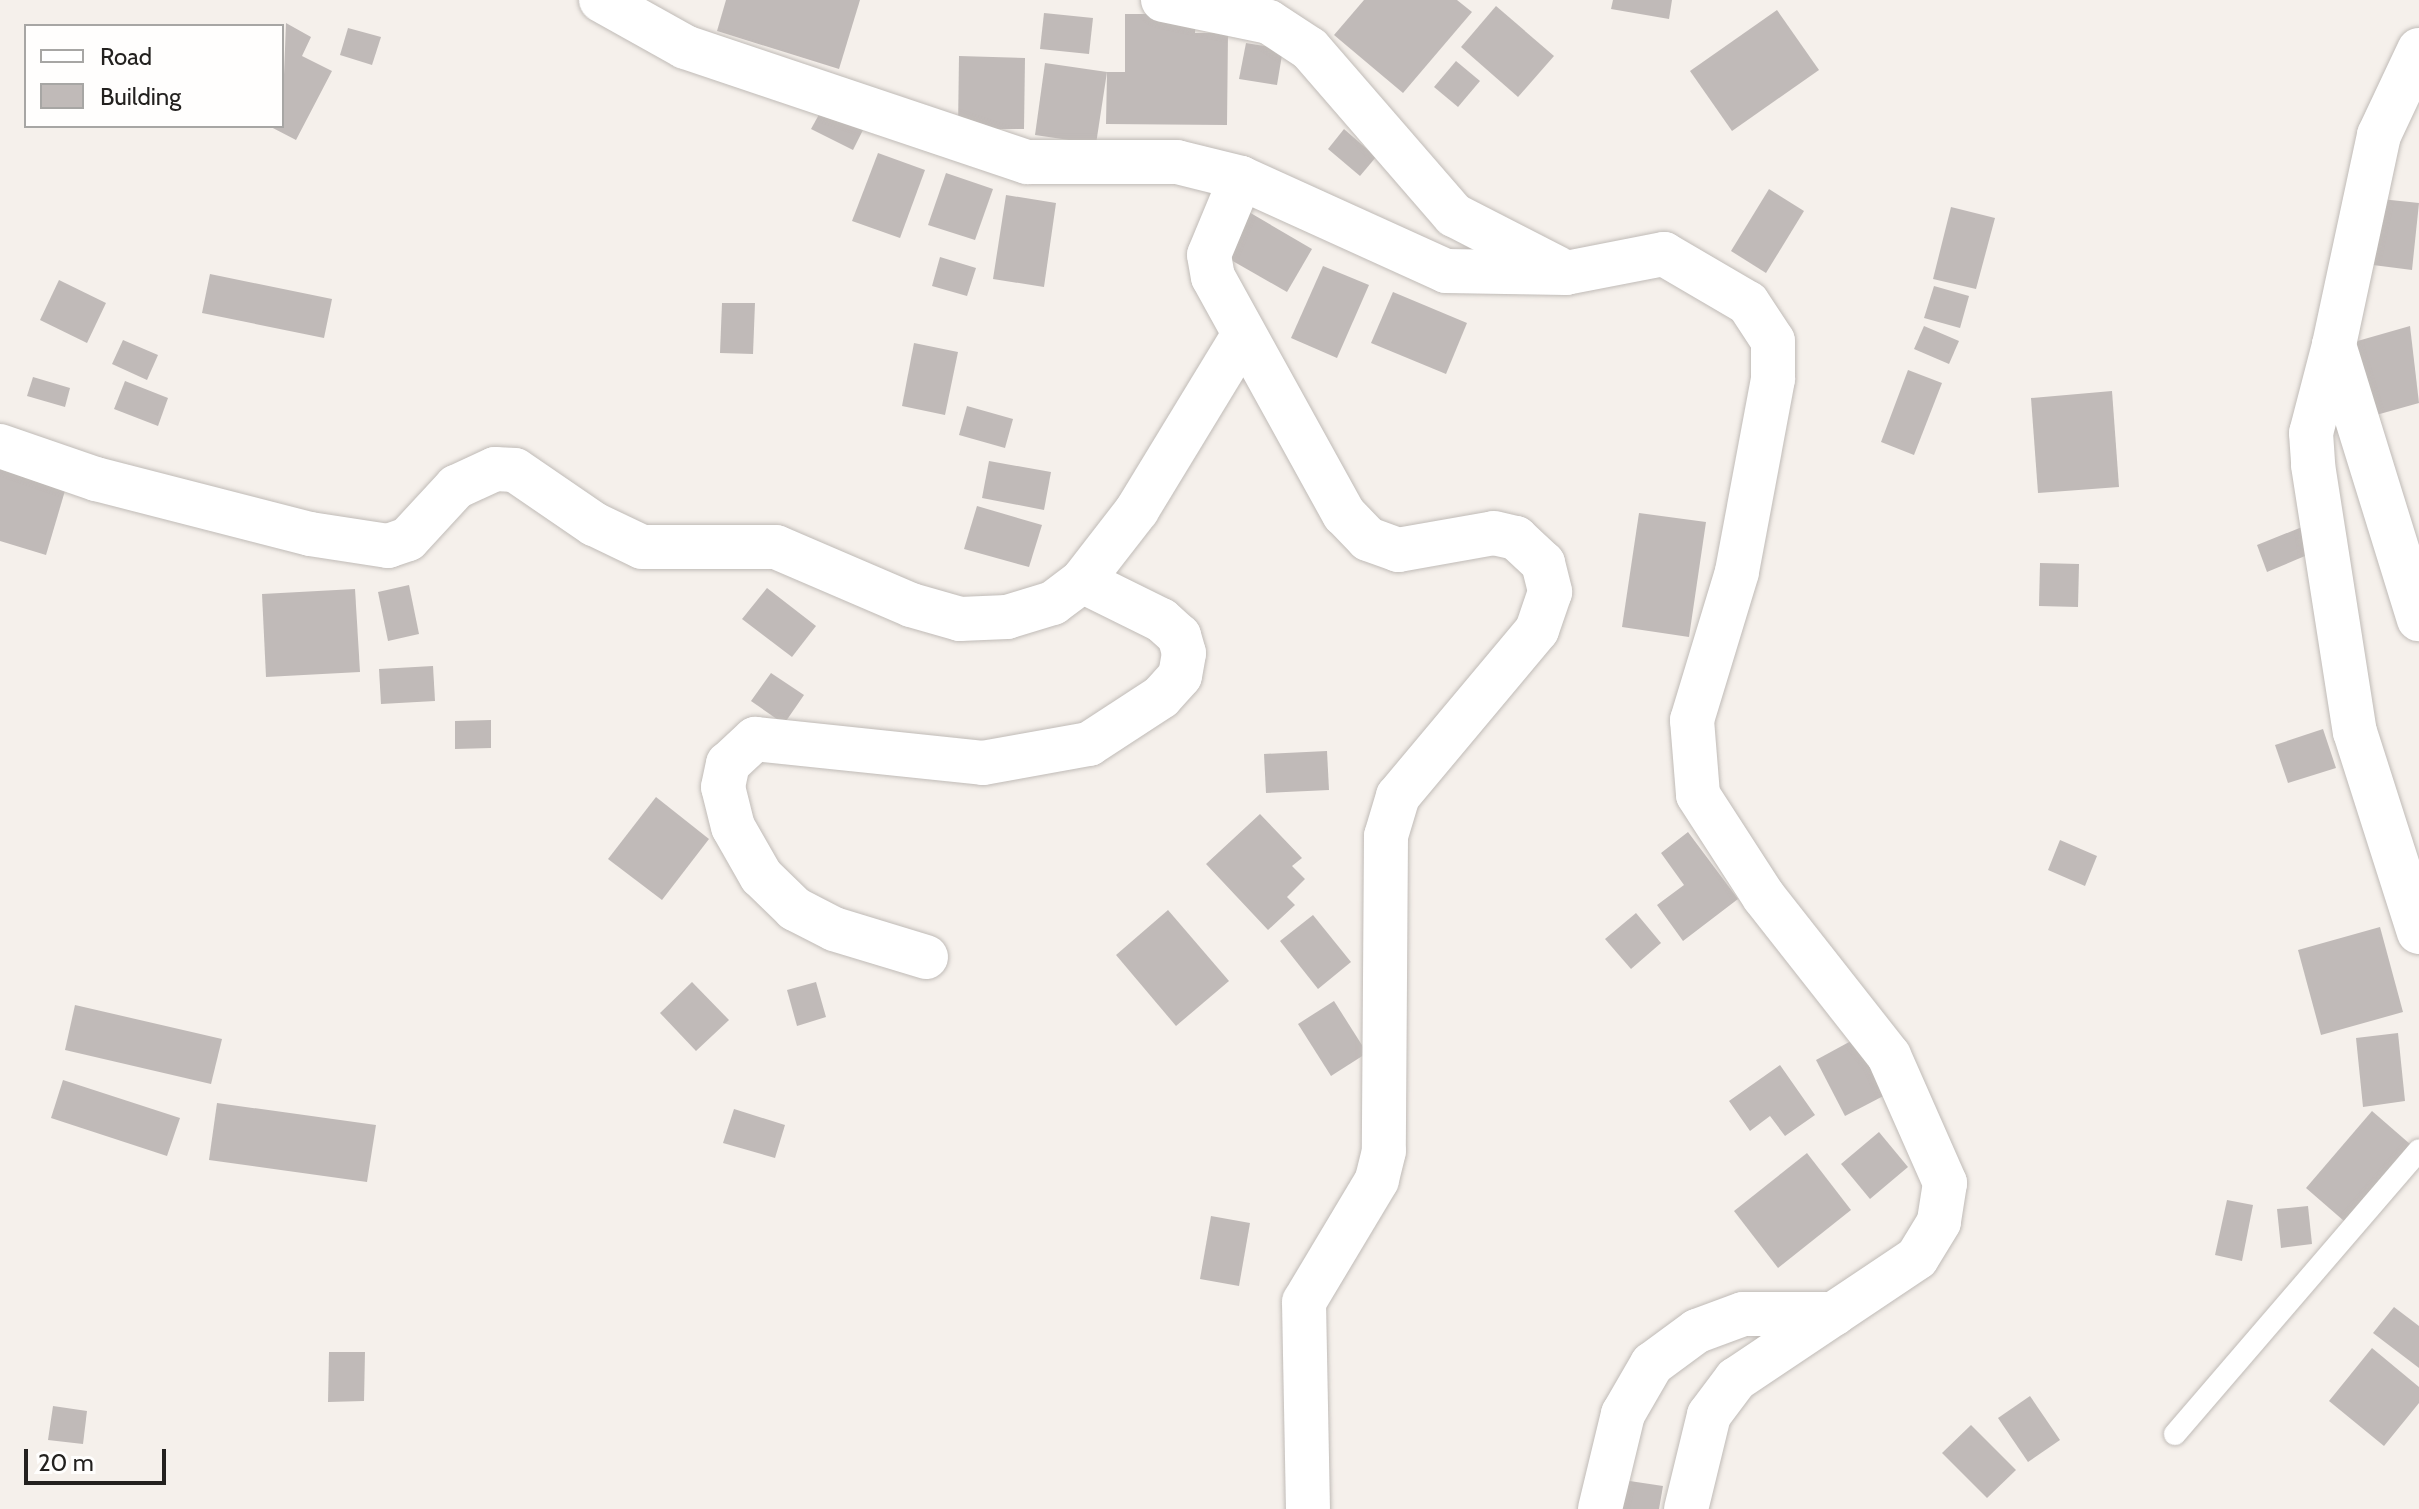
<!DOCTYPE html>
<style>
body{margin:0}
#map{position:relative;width:2419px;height:1509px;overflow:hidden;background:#f5f0eb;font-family:Cabin,sans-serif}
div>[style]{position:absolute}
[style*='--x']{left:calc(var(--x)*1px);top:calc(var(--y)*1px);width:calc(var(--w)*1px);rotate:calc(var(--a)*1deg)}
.building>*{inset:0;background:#c0bab8}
.roads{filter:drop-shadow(0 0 2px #c0bbb7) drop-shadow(0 0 2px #c0bbb7)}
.service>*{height:22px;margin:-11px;padding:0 11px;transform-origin:11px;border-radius:11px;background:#fff}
.minor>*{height:44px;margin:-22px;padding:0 22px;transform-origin:22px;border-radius:22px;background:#fff}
span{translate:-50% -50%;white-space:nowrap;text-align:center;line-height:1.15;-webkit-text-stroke:8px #fffefd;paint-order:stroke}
.legend{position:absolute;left:24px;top:24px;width:260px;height:104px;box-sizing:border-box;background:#fffefd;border:2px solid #a7a6a4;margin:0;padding:10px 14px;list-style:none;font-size:24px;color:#23211f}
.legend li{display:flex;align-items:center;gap:16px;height:40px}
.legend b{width:40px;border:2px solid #a7a6a4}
.scale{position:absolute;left:24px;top:1449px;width:142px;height:36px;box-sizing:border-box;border:4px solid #23211f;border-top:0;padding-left:10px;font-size:24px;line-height:28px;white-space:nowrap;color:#23211f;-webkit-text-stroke:6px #fffefd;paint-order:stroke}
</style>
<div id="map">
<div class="building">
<div style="clip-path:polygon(726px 0,860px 0,839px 69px,717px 31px)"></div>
<div style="clip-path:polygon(1364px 0,1457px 0,1472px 12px,1403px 93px,1334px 35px)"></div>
<div style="clip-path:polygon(1613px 0,1672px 0,1669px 19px,1611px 9px)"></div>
<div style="clip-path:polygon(1496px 6px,1554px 56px,1518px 97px,1461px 47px)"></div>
<div style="clip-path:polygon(1777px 10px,1819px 70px,1732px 131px,1690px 71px)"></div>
<div style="clip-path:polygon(1044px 13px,1093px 18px,1089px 54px,1040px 49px)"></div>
<div style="clip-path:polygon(1125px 14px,1196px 14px,1195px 33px,1228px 33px,1227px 125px,1106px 124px,1107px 72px,1125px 72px)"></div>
<div style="clip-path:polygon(286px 23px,311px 37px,302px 56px,332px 71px,296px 140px,269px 126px,282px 126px)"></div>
<div style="clip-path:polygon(348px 28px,381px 37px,372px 65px,340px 55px)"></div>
<div style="clip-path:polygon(1246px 43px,1283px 49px,1277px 85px,1239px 79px)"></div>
<div style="clip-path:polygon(959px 56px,1025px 58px,1024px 129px,958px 129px)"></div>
<div style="clip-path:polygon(1456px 61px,1480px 81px,1458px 107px,1434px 87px)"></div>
<div style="clip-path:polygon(1045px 63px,1107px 72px,1096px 144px,1035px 135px)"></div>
<div style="clip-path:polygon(822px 109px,863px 130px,853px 150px,811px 129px)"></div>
<div style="clip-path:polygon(1344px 129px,1376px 157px,1360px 176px,1328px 149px)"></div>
<div style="clip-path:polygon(878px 153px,925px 170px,900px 238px,852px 221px)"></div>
<div style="clip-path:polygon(946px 173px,993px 189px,975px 240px,928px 225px)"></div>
<div style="clip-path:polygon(1769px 189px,1804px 211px,1766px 273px,1731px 251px)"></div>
<div style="clip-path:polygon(1006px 195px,1056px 203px,1044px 287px,993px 279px)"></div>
<div style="clip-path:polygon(2381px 199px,2419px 203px,2412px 270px,2373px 265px)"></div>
<div style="clip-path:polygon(1951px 207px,1995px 218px,1976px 289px,1933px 279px)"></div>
<div style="clip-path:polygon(1242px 208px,1312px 249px,1287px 292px,1217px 252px)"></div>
<div style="clip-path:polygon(940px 257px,976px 268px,967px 296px,932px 286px)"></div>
<div style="clip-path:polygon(1323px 266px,1369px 285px,1337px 358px,1291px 338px)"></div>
<div style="clip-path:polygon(210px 274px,332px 299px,324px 338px,202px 313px)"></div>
<div style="clip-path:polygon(59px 280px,106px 303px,87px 343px,40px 320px)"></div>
<div style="clip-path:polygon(1934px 286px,1969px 296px,1960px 328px,1924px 318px)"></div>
<div style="clip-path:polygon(1393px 292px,1467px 323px,1446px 374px,1371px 343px)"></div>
<div style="clip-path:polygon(722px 303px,755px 303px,753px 354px,720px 353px)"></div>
<div style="clip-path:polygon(1924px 326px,1959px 341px,1949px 364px,1914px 349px)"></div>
<div style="clip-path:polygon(2410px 326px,2419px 403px,2369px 417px,2347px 344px)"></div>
<div style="clip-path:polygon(123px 340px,158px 355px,147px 380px,112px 364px)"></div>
<div style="clip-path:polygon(914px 343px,958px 352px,945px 415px,902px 406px)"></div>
<div style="clip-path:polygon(1908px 370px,1942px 383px,1914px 455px,1881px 442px)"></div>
<div style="clip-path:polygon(33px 377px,70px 388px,65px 407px,27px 396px)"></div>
<div style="clip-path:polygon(125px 381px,168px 398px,158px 426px,114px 409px)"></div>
<div style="clip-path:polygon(2112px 391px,2119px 487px,2038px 493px,2031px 398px)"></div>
<div style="clip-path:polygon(967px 406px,1013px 419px,1005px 448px,959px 435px)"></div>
<div style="clip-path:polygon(989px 461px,1051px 472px,1044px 510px,982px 498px)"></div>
<div style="clip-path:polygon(0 465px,67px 484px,46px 555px,0 541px)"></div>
<div style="clip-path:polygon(977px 506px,1042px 525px,1029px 567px,964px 549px)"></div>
<div style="clip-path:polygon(1639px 513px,1706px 522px,1689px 637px,1622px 627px)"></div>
<div style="clip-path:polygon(2302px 527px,2312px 553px,2267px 572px,2257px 545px)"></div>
<div style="clip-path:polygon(2040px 563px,2079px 564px,2078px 607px,2039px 606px)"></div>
<div style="clip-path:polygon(409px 585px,419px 634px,388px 641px,378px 592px)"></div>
<div style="clip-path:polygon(767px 588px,816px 626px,792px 657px,742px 619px)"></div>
<div style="clip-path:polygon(355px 589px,360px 672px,266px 677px,262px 594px)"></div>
<div style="clip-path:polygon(433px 666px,435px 701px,381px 704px,379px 669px)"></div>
<div style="clip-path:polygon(771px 673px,804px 695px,784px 724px,751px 701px)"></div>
<div style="clip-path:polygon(491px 720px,491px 748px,455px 749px,455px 721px)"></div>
<div style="clip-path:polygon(2323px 729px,2336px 768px,2288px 783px,2275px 745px)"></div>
<div style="clip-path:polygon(1327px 751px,1329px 790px,1266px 793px,1264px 754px)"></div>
<div style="clip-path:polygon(656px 797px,709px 839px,662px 900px,608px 859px)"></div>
<div style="clip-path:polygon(1260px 814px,1302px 858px,1292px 866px,1305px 879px,1287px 897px,1295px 905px,1268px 930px,1206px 864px)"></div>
<div style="clip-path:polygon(1688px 832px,1738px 899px,1683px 941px,1657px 905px,1684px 885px,1661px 853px)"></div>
<div style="clip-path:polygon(2060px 840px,2097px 856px,2085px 886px,2048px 870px)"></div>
<div style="clip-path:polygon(1168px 910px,1229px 981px,1176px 1026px,1116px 955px)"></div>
<div style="clip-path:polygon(1636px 913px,1661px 943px,1631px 969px,1605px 939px)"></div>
<div style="clip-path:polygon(1313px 915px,1351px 962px,1318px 989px,1280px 941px)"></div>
<div style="clip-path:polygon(2380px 927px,2403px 1012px,2321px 1035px,2298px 950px)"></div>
<div style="clip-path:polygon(692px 982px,729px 1020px,696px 1051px,660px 1013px)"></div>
<div style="clip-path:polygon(816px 982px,826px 1017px,797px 1026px,787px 990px)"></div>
<div style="clip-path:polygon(1334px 1001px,1367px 1053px,1331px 1076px,1298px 1024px)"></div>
<div style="clip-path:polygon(75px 1005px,222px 1039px,211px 1084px,65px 1050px)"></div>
<div style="clip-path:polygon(2398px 1033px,2405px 1101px,2363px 1107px,2356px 1038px)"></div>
<div style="clip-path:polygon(1862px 1035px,1891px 1092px,1845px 1116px,1816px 1060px)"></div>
<div style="clip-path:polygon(1780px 1065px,1815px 1115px,1785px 1136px,1770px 1116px,1750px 1131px,1729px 1101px)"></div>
<div style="clip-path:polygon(63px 1080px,180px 1118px,167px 1156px,51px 1118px)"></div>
<div style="clip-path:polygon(217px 1103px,376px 1125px,367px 1182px,209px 1160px)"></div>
<div style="clip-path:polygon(734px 1109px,785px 1125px,775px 1158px,723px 1143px)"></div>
<div style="clip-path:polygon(2372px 1111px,2410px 1144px,2344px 1221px,2306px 1188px)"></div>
<div style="clip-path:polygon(1879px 1132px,1908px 1167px,1870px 1199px,1841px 1164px)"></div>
<div style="clip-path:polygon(1807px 1153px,1851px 1210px,1778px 1268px,1734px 1211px)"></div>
<div style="clip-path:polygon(2227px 1200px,2253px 1205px,2242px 1261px,2215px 1255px)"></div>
<div style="clip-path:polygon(2308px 1206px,2312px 1244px,2281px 1248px,2277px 1209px)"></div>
<div style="clip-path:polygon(1211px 1216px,1250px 1223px,1239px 1286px,1200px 1279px)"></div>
<div style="clip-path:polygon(2394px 1307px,2419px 1326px,2419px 1368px,2373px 1333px)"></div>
<div style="clip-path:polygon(2372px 1348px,2419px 1387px,2419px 1403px,2384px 1446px,2329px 1401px)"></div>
<div style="clip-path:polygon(329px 1352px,365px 1352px,364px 1401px,328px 1402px)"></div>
<div style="clip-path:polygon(2030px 1396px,2060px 1440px,2028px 1462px,1998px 1418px)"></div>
<div style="clip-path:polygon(53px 1406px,87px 1411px,83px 1444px,48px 1440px)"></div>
<div style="clip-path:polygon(1971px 1425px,2016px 1470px,1987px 1498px,1942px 1453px)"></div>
<div style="clip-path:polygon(1623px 1480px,1663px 1486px,1659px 1509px,1618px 1509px)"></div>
</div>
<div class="roads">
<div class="service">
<div style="--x:2175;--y:1434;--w:374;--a:-49.3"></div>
</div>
<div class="minor">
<div style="--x:601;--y:0;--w:96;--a:29.2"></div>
<div style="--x:685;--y:47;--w:361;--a:18.6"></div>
<div style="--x:1027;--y:162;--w:150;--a:0"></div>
<div style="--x:1177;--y:162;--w:66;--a:14"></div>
<div style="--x:1241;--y:178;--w:225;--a:24.4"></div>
<div style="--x:1446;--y:271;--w:120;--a:1"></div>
<div style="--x:1566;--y:273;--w:100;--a:-11"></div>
<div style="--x:1664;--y:254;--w:97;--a:30.3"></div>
<div style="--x:1748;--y:303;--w:45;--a:56.7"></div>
<div style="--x:1773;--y:341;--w:38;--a:90"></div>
<div style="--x:1773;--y:379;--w:196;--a:100.6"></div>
<div style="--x:1737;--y:572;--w:155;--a:106.9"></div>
<div style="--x:1692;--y:720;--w:75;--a:85.4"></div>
<div style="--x:1698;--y:795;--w:121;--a:57.1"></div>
<div style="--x:1764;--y:897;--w:202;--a:51.8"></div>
<div style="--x:1889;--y:1056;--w:139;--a:66.2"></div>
<div style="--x:1945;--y:1183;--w:39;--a:99"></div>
<div style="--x:1939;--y:1222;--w:42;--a:121.4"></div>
<div style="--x:1917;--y:1258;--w:218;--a:146.2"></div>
<div style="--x:1736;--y:1379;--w:45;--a:126.9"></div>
<div style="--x:1709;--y:1415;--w:97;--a:103.7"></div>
<div style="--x:1163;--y:0;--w:108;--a:11.7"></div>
<div style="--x:1269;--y:22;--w:49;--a:33.4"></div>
<div style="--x:1310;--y:49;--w:220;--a:49.1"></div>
<div style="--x:1454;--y:215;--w:116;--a:27.2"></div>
<div style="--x:2419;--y:50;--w:94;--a:115.2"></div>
<div style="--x:2379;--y:135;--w:215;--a:102.1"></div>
<div style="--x:2334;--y:345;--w:287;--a:72.8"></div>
<div style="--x:1241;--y:178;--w:83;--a:112.6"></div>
<div style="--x:1209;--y:255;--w:22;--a:80"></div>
<div style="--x:1213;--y:277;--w:271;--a:61.1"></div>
<div style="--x:1344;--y:514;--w:35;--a:46"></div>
<div style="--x:1368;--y:539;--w:32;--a:20"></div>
<div style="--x:1398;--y:550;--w:97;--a:-10"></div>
<div style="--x:1494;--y:533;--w:23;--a:13"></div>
<div style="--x:1516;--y:538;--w:37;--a:43"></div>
<div style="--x:1543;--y:563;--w:30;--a:76"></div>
<div style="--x:1550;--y:592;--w:40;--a:108.9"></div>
<div style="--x:1537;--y:630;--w:217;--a:129.9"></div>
<div style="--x:1398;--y:796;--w:42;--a:106.7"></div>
<div style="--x:1386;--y:836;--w:315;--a:90.4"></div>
<div style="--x:1384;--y:1151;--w:30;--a:104"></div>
<div style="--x:1377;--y:1180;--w:142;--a:120.9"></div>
<div style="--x:1304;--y:1302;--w:207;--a:88.9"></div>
<div style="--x:2334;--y:345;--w:91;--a:104.6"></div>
<div style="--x:2311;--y:433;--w:32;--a:86"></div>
<div style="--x:2313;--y:465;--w:270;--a:81.1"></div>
<div style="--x:2355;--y:732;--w:210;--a:72.3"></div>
<div style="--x:0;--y:446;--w:102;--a:19"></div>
<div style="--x:96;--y:479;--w:221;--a:14.4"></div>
<div style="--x:310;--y:534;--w:79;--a:8.7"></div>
<div style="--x:388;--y:546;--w:21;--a:-19"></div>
<div style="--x:408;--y:539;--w:71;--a:-47.3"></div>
<div style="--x:456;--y:487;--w:43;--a:-24.8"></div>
<div style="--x:495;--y:469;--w:20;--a:3"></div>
<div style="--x:515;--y:470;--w:96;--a:34.4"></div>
<div style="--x:594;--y:524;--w:53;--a:25.6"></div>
<div style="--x:642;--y:547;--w:134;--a:0"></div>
<div style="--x:776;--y:547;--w:147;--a:23.2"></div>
<div style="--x:911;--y:605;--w:51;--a:15.9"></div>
<div style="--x:960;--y:619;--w:47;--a:-2.4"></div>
<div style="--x:1007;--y:617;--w:48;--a:-16.9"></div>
<div style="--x:1053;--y:603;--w:36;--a:-37"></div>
<div style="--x:1082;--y:581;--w:90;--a:-52.2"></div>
<div style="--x:1137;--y:510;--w:200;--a:-58.7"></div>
<div style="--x:926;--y:957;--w:96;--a:-163.1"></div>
<div style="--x:834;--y:929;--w:44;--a:-152.9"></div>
<div style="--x:795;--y:909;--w:47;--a:-135.9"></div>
<div style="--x:761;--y:876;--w:56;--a:-119.7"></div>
<div style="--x:733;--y:827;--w:41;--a:-104"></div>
<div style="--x:723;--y:787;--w:24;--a:-78"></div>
<div style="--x:728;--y:764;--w:37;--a:-43"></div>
<div style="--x:755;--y:739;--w:229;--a:6"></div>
<div style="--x:983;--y:763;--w:108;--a:-10.2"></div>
<div style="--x:1089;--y:744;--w:86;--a:-33.1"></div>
<div style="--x:1161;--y:697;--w:28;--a:-48"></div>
<div style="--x:1180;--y:676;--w:23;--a:-80"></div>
<div style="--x:1184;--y:653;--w:18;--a:-106"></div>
<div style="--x:1179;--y:636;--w:24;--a:-138"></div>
<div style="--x:1161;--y:620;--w:88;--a:-153.7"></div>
<div style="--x:1600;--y:1509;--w:98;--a:-76.4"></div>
<div style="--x:1623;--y:1414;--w:58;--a:-59.9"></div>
<div style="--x:1652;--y:1364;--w:56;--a:-36.3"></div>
<div style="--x:1697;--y:1331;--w:49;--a:-20.3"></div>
<div style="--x:1743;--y:1314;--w:91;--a:0"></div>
</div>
</div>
<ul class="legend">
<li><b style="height:10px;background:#fff"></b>Road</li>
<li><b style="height:22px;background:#c0bab8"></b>Building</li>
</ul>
<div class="scale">20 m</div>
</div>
